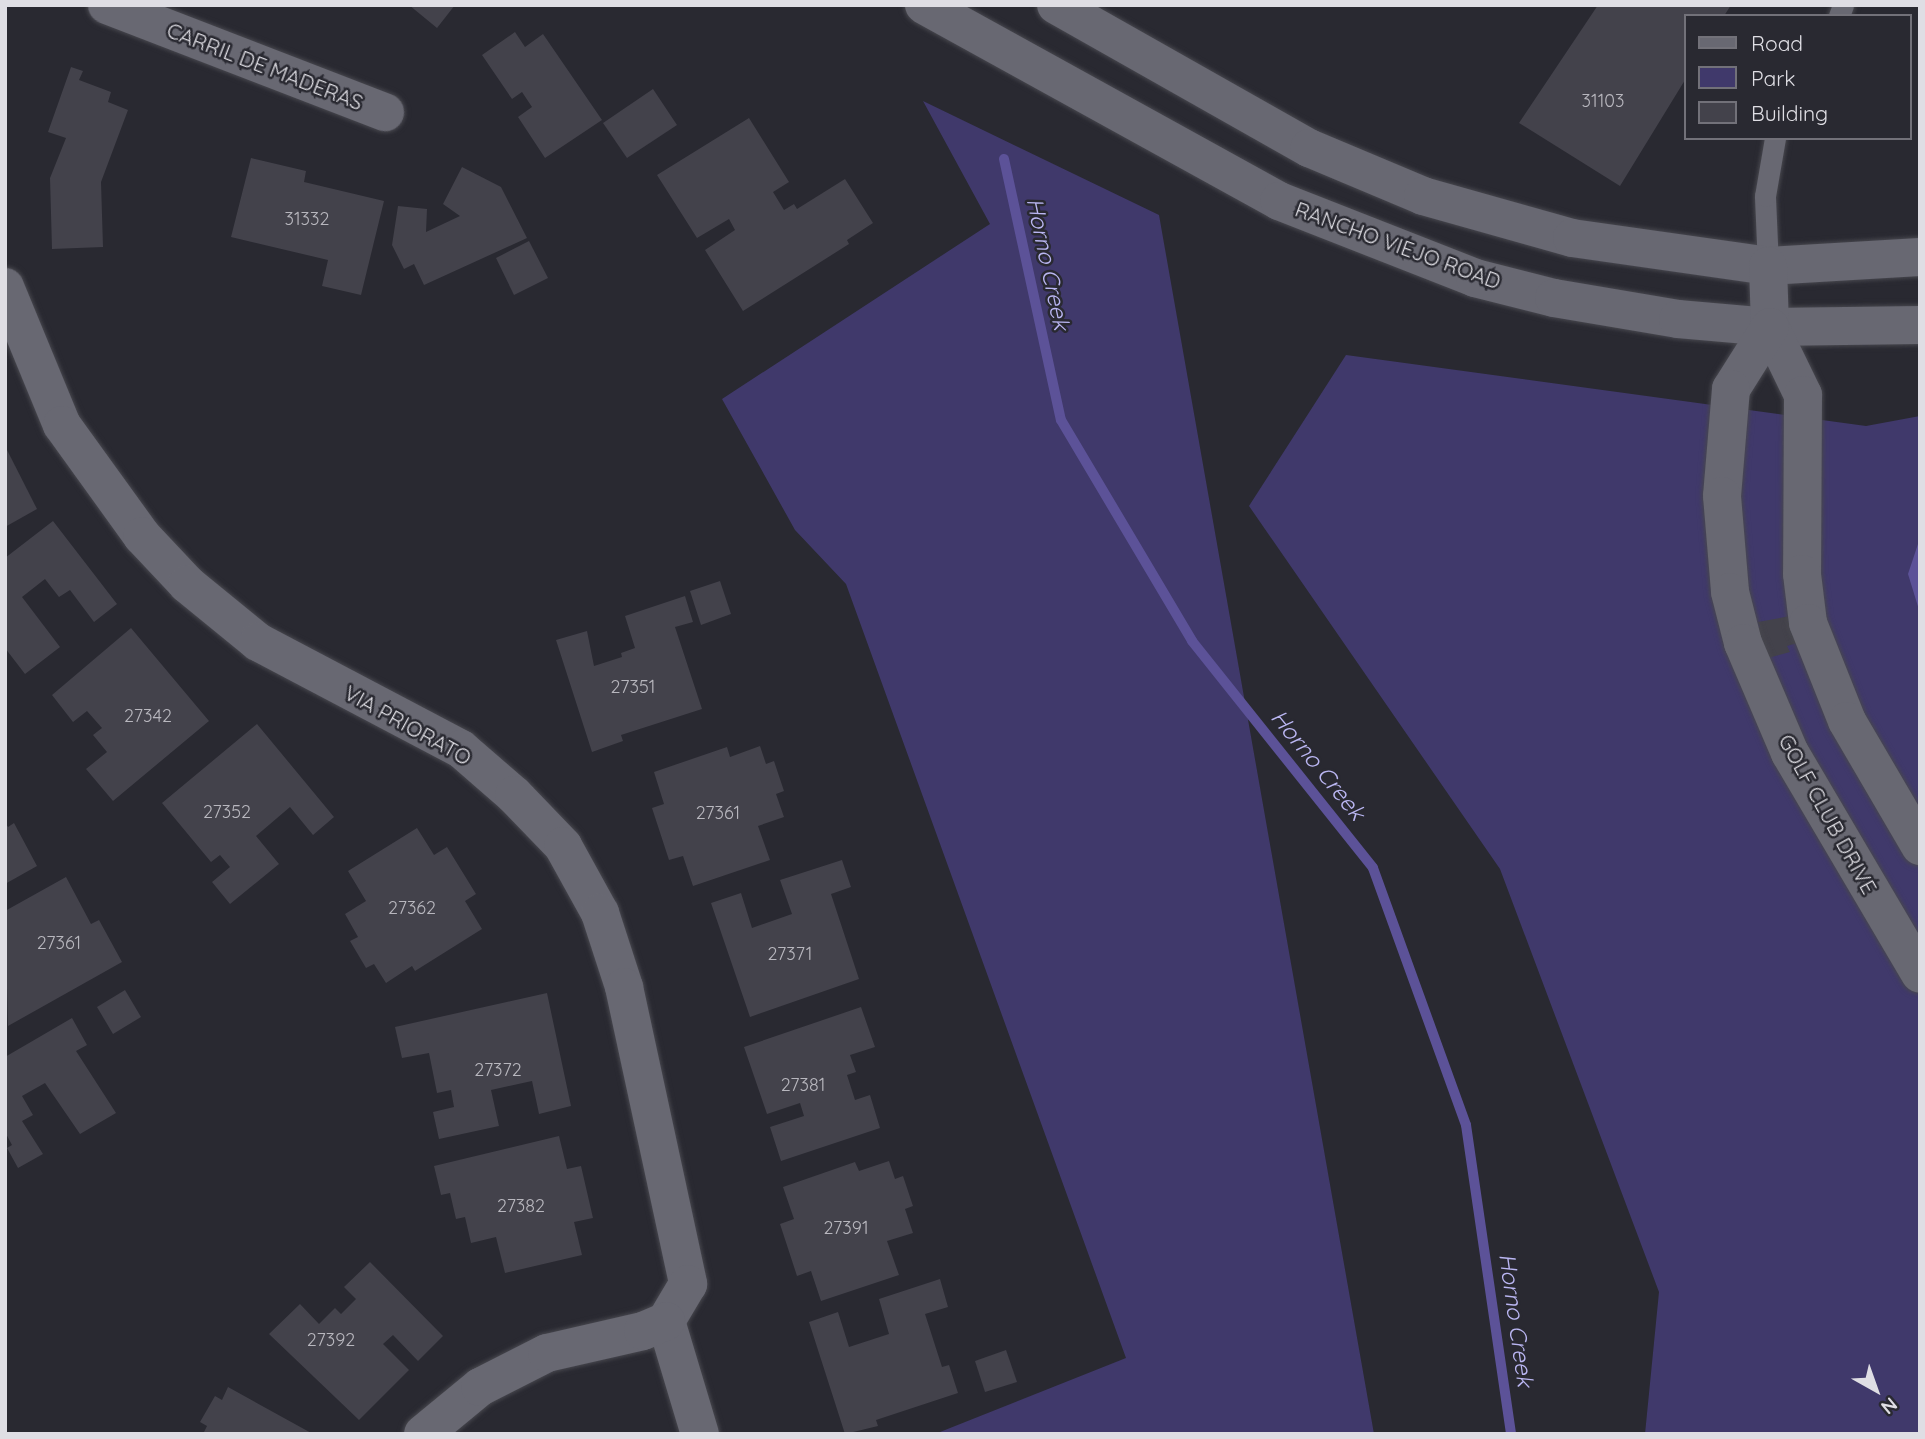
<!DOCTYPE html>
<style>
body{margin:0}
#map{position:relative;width:1925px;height:1439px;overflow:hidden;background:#292931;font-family:Quicksand,sans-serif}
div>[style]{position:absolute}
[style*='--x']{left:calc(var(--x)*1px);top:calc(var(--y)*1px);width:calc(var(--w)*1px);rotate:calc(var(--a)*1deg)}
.green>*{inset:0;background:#40396b}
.water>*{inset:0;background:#5c5298}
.stream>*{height:10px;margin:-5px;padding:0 5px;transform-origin:5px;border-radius:5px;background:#5c5298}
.building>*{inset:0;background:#43424b}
.roads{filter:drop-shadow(0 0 2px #47474e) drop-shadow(0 0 2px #47474e)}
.lane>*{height:21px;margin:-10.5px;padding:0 10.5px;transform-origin:10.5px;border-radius:10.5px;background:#686872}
.street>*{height:38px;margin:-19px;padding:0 19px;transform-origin:19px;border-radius:19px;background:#686872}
.secondary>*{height:38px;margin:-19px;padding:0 19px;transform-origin:19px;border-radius:19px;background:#686872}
span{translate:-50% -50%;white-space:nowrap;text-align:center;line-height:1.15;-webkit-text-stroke:5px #292931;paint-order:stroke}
.number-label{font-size:18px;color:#b8b7be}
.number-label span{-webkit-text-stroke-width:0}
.street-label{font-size:21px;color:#dfdee4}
.water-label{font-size:23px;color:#bab6f2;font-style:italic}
.frame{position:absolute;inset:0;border:7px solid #dfdee4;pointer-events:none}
.legend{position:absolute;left:1684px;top:14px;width:228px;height:126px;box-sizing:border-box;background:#292931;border:2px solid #727179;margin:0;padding:9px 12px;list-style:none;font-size:21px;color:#dfdee4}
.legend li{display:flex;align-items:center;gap:14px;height:35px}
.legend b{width:35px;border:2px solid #727179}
.north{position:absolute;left:1841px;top:1355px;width:70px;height:70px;-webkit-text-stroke:5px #292931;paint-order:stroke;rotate:140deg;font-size:19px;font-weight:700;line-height:28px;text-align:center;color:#dfdee4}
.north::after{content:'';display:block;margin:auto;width:24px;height:32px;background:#dfdee4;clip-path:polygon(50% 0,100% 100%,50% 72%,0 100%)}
</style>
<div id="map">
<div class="green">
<div style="clip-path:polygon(923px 101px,1159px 215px,1374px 1434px,935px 1434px,1126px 1358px,846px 584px,795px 530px,722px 399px,990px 224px)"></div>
<div style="clip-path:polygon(1346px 355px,1866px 426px,1920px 416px,1920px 1434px,1645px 1434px,1659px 1292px,1500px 869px,1249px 506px)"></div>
</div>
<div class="water">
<div style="clip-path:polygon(1920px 538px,1920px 613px,1908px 574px)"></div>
</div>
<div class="stream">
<div style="--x:1004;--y:159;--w:267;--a:77.7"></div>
<div style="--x:1061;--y:420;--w:257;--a:59.3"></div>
<div style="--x:1192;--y:641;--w:290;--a:51.4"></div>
<div style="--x:1373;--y:868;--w:273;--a:70.1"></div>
<div style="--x:1466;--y:1125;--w:312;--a:81.7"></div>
</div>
<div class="building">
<div style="clip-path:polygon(409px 5px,455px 5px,437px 28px)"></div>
<div style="clip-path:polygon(1598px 5px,1731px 5px,1724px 16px,1685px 16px,1685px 80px,1620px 186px,1519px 123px)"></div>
<div style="clip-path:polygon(515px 32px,525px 47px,543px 34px,602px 120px,545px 158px,518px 117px,532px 107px,522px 92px,512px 99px,482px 55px)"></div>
<div style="clip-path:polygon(71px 67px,83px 71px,79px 80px,111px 92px,108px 102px,128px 110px,101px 182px,103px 247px,52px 249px,50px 178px,66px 138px,48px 132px)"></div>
<div style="clip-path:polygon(653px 89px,677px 125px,627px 158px,603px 123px)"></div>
<div style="clip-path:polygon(749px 118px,789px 182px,773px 192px,784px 210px,794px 204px,797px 209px,845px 179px,873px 223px,847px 240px,849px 244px,743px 311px,705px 250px,735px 230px,729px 219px,697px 238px,657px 175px)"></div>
<div style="clip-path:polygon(251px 158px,306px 171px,304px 182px,384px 201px,361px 295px,322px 286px,328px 260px,231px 237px)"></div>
<div style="clip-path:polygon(462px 167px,501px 187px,527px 238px,424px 285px,414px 264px,404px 269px,392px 245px,398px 206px,427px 209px,426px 232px,460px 216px,443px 204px)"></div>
<div style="clip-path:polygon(529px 241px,548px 278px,514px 295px,496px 258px)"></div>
<div style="clip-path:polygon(5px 446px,37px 509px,5px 527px)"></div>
<div style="clip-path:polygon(53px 521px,117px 604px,94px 622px,70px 590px,59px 597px,45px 579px,22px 597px,60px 647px,25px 674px,5px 648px,5px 558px)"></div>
<div style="clip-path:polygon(720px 581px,731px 614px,701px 625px,690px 591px)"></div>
<div style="clip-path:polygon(685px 596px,693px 622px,675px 627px,702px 709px,621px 735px,623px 741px,592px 752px,556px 640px,587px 631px,594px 666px,622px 657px,621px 653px,635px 648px,625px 616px)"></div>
<div style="clip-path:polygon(1807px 613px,1814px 638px,1787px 646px,1790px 652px,1768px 658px,1734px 634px,1760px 627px,1758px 622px)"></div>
<div style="clip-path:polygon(131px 628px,209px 721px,113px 801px,86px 769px,107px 752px,93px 735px,102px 728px,87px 711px,73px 722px,52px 695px)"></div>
<div style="clip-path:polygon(257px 724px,334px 817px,313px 835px,290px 807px,256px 836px,279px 864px,230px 904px,212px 882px,230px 867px,220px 855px,211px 862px,162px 803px)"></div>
<div style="clip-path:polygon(760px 746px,766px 764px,774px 761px,784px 791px,776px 794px,784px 817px,758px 826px,770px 860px,693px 886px,683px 856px,669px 860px,652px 808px,664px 804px,654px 772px,727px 747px,730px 757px)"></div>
<div style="clip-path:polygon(5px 822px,8px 827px,14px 823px,37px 866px,5px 884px)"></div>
<div style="clip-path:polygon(417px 828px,434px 855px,447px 847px,476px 894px,465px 901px,482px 929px,415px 971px,412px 966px,386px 983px,374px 964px,366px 968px,350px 941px,358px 937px,345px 914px,366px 901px,348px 871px)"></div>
<div style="clip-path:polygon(842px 860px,851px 887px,831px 894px,859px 979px,750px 1017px,711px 903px,741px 893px,752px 928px,792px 914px,780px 880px)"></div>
<div style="clip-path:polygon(66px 877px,91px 924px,99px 920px,122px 962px,8px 1026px,5px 911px)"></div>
<div style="clip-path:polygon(125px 990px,141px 1017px,113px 1034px,97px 1007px)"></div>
<div style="clip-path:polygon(547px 993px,571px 1106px,539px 1114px,532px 1081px,491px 1090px,499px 1126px,439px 1139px,433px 1112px,454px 1107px,451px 1090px,437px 1093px,429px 1053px,402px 1058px,395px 1027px)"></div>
<div style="clip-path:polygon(861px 1007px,875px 1047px,850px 1055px,856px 1072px,847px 1075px,855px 1100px,870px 1095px,880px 1128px,781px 1161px,770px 1127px,804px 1116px,800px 1103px,767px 1114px,744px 1047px)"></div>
<div style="clip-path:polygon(72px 1018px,87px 1045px,76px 1051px,116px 1113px,80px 1134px,45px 1083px,22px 1096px,33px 1115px,22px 1121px,43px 1154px,18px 1168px,7px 1148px,12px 1145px,5px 1132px,5px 1057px)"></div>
<div style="clip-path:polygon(559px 1136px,567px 1169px,581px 1166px,593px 1218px,574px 1222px,582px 1255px,505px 1273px,496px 1237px,471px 1243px,465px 1217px,456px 1219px,450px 1193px,441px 1195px,434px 1166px)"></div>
<div style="clip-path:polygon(889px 1161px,895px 1179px,903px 1176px,913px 1206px,905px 1209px,913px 1233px,887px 1241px,899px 1275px,821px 1301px,811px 1271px,797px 1276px,780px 1224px,794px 1219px,783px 1187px,855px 1162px,859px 1171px)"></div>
<div style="clip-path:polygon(370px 1262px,443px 1336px,418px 1361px,393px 1335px,383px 1344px,409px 1370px,359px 1420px,269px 1334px,300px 1304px,319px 1324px,335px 1308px,341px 1314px,356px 1299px,344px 1287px)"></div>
<div style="clip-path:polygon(940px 1279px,948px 1307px,925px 1314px,942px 1367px,949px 1365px,958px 1393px,876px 1420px,878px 1426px,845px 1434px,809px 1322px,838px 1312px,849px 1347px,889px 1334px,879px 1299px)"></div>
<div style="clip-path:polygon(1006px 1350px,1017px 1382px,985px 1392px,975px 1361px)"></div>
<div style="clip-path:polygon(228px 1387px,313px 1434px,203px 1434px,207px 1426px,200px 1422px,215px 1396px,222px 1400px)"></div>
</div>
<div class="roads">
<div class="lane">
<div style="--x:1839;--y:16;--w:12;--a:-70"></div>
<div style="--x:1768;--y:266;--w:70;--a:-92.5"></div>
<div style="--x:1765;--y:196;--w:59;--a:-80.2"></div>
</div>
<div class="street">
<div style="--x:107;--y:5;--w:298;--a:21.1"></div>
<div style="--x:5;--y:287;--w:149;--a:67.6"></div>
<div style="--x:62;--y:425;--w:137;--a:54.2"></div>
<div style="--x:142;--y:536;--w:66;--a:46.8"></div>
<div style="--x:187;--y:584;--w:92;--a:39.2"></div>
<div style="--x:258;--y:642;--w:229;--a:27.8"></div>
<div style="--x:461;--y:749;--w:70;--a:41"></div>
<div style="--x:514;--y:795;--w:71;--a:46.1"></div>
<div style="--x:563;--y:846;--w:77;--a:61.1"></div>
<div style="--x:600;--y:913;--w:78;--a:72"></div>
<div style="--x:624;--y:987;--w:304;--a:77.8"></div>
<div style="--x:688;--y:1284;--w:43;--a:120.7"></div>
<div style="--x:666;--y:1321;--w:118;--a:73.3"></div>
<div style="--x:423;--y:1434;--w:74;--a:-39.5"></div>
<div style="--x:480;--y:1387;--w:75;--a:-26.9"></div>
<div style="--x:547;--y:1353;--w:98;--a:-12.9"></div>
<div style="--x:643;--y:1331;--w:25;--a:-23"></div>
</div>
<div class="secondary">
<div style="--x:924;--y:5;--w:406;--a:28.9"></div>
<div style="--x:1279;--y:201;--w:211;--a:21.4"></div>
<div style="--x:1475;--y:278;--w:81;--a:14.2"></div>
<div style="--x:1554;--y:298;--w:126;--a:9.6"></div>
<div style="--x:1678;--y:319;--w:92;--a:5"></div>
<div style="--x:1770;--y:327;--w:150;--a:-0.8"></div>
<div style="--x:1056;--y:5;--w:291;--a:29.5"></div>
<div style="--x:1309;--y:148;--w:124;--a:22.8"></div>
<div style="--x:1423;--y:196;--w:155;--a:15.7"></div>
<div style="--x:1572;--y:238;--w:198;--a:8.1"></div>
<div style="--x:1768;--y:266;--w:152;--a:-3.4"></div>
<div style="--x:1768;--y:266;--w:61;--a:88.1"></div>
<div style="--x:1770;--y:327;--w:76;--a:64.1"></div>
<div style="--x:1803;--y:395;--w:179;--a:90.3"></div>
<div style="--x:1802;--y:574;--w:49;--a:83"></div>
<div style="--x:1808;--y:623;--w:105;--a:68.3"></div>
<div style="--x:1847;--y:721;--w:145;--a:59.7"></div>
<div style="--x:1770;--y:327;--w:73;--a:122.2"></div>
<div style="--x:1731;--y:389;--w:107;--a:94.8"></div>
<div style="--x:1722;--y:496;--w:96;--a:85.2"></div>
<div style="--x:1730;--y:592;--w:53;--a:75.7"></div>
<div style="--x:1743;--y:643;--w:120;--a:66.9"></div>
<div style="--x:1790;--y:753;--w:256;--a:59.5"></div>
</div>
</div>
<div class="number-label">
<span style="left:1603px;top:101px">31103</span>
<span style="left:307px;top:219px">31332</span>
<span style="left:633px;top:687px">27351</span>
<span style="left:148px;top:716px">27342</span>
<span style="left:227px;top:812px">27352</span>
<span style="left:718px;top:813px">27361</span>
<span style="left:412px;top:908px">27362</span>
<span style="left:59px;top:943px">27361</span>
<span style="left:790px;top:954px">27371</span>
<span style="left:498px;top:1070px">27372</span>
<span style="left:803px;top:1085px">27381</span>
<span style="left:521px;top:1206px">27382</span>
<span style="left:846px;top:1228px">27391</span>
<span style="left:331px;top:1340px">27392</span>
</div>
<div class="street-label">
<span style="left:265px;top:66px;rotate:21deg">CARRIL DE MADERAS</span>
<span style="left:1398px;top:245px;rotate:20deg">RANCHO VIEJO ROAD</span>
<span style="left:408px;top:725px;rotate:29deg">VIA PRIORATO</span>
<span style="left:1828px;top:814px;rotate:61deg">GOLF CLUB DRIVE</span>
</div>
<div class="water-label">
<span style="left:1048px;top:264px;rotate:78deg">Horno Creek</span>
<span style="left:1318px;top:765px;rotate:51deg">Horno Creek</span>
<span style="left:1516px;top:1320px;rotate:82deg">Horno Creek</span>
</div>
<div class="frame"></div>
<ul class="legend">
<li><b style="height:9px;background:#686872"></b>Road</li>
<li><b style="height:19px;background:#40396b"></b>Park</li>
<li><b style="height:19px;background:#43424b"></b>Building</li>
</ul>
<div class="north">N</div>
</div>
